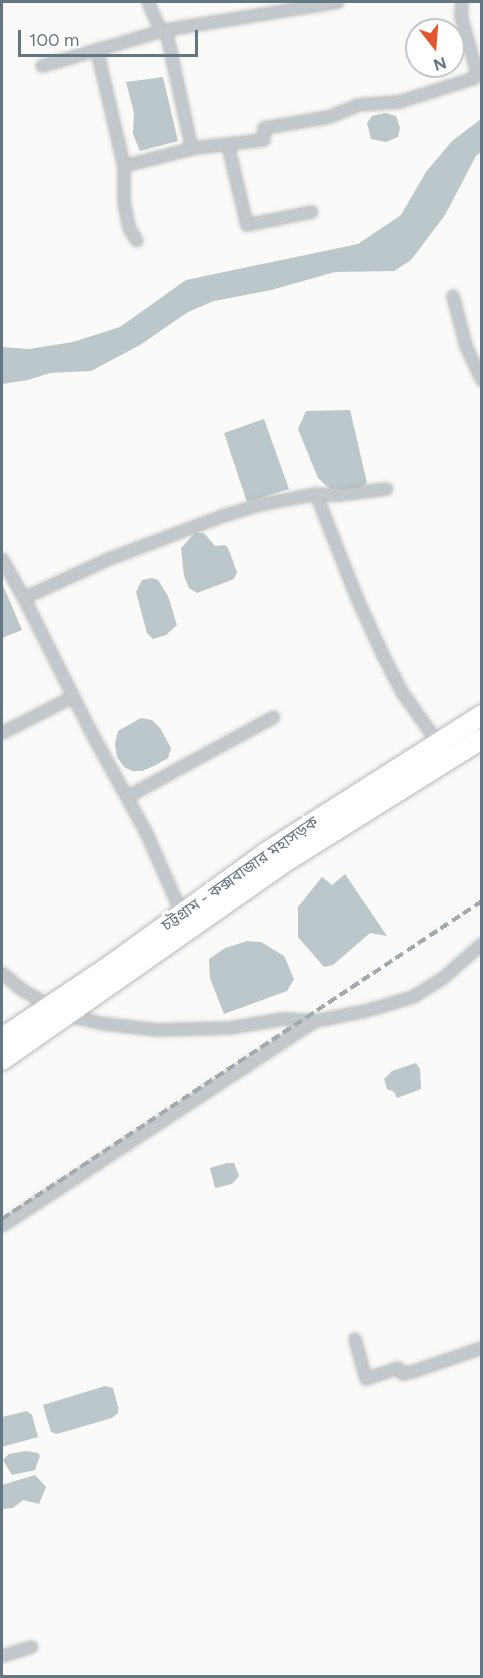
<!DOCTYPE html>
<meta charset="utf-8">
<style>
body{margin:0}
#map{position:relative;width:483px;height:1678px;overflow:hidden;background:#fafaf8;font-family:Figtree,"Noto Sans Bengali",sans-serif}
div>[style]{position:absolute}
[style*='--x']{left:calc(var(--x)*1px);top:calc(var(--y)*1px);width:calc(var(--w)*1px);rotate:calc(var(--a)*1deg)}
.water>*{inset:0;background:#bbc7cb}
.roads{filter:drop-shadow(0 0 2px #b4b9bd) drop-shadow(0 0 2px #b4b9bd)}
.street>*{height:10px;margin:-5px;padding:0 5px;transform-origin:5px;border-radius:5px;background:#c3c8cc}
.highway>*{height:20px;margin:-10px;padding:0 10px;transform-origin:10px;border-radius:10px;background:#fff}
.rail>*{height:4px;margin-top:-2px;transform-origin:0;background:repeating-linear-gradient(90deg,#a2aab0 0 9px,transparent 0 13.5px)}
span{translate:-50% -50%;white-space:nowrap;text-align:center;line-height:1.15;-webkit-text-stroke:6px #fff;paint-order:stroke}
.street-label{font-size:16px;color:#657683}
.frame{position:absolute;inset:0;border:3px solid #657683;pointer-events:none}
.north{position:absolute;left:405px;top:18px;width:60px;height:60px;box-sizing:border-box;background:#fff;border:2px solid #c1c8cd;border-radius:50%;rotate:163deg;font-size:16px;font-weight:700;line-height:24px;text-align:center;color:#657683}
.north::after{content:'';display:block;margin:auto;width:21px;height:27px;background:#e4572e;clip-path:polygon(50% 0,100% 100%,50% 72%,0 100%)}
.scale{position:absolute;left:18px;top:30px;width:180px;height:27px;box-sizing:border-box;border:3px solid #657683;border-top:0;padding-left:8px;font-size:18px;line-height:21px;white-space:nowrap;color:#657683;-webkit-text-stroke:4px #fff;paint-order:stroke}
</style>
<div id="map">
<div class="water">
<div style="clip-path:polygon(163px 77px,178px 141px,140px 151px,133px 134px,134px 113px,126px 82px)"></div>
<div style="clip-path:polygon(385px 113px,396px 116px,400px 128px,398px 137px,386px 142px,371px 139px,367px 123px,372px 116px)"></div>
<div style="clip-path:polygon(481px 119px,481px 152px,476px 156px,445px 215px,411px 260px,394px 271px,335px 272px,271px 290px,214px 301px,188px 312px,140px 345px,91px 371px,50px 373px,28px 380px,2px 384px,2px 347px,29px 349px,73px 342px,120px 327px,186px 280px,358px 244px,401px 215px,426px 172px,452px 141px)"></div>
<div style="clip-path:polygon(350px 410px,367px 483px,358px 489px,330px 489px,318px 478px,298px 429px,306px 411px)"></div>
<div style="clip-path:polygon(264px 419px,289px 489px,247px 502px,224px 433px)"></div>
<div style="clip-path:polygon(195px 533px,204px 533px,215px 546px,225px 545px,228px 548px,237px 572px,234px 579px,197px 593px,189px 588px,184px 576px,181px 548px)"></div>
<div style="clip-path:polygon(152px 578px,158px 580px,168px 596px,177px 625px,166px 635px,153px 639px,147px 633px,136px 592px,142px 580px)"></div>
<div style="clip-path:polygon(2px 583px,22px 630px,2px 638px)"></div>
<div style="clip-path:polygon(141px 718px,152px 720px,160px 728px,171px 748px,168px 758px,156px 765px,142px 771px,132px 771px,124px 767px,117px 757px,115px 744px,118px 731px)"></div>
<div style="clip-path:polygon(345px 874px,387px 936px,370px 933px,333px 965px,324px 967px,298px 937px,298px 907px,322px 877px,332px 885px)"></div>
<div style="clip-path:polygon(247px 941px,261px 942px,284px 956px,294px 979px,287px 991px,224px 1014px,210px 978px,209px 959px,225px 948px)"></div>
<div style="clip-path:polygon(416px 1063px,420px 1069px,421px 1089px,397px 1098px,394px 1092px,387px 1089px,384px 1079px,392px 1071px)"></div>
<div style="clip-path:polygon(227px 1163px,234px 1163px,239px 1176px,232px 1184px,215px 1188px,210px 1168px)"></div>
<div style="clip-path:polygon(105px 1386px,113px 1388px,118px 1407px,118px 1413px,112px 1418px,57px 1434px,51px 1432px,43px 1405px)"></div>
<div style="clip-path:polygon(27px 1411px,32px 1415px,38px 1437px,2px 1447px,2px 1417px)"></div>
<div style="clip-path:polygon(26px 1451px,38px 1453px,40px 1456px,35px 1470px,12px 1475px,3px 1460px,9px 1454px)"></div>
<div style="clip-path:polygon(35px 1475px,46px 1487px,39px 1504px,23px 1500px,13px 1508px,2px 1509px,2px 1479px,2px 1485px)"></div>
</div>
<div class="roads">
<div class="street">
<div style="--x:148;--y:2;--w:32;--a:66"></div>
<div style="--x:166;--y:30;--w:122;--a:77.7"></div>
<div style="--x:97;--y:50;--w:119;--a:76.9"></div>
<div style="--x:124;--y:166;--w:73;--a:-14.2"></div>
<div style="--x:195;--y:148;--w:69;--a:-6.6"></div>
<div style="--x:264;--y:140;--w:12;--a:-90"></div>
<div style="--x:264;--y:128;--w:66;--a:-9.6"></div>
<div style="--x:329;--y:117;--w:31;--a:-22"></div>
<div style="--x:358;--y:105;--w:41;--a:-4.2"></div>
<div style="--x:399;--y:102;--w:80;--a:-17.5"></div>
<div style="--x:475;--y:78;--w:5;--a:-68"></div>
<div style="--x:477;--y:73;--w:58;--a:-105.9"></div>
<div style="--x:461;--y:17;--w:15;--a:-86"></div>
<div style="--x:42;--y:66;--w:129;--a:-16.2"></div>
<div style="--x:166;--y:30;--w:174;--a:-9.2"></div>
<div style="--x:228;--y:145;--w:82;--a:76.6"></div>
<div style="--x:247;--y:225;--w:66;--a:-11.3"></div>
<div style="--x:124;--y:166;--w:36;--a:90"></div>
<div style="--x:124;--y:202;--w:26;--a:79"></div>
<div style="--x:129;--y:228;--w:15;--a:58"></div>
<div style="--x:453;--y:296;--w:52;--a:75.4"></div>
<div style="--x:466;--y:346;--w:38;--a:65"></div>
<div style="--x:316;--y:494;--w:22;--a:3"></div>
<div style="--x:338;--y:495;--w:49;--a:-7"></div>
<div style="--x:2;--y:559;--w:45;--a:60.6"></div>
<div style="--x:24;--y:598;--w:94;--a:-24.6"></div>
<div style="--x:109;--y:559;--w:122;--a:-20.7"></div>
<div style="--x:223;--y:516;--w:37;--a:-17"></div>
<div style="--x:258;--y:505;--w:59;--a:-10.7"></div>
<div style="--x:316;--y:494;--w:112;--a:68.5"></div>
<div style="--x:357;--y:598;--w:63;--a:65.5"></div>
<div style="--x:383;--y:655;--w:42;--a:62.8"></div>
<div style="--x:402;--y:692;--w:62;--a:54.8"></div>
<div style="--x:24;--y:598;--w:150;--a:63.4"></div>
<div style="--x:91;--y:732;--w:114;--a:61.2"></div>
<div style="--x:146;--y:832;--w:90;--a:66.3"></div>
<div style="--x:2;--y:733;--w:80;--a:-26.9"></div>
<div style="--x:127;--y:797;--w:167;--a:-28.6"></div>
<div style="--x:2;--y:973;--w:25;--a:40"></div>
<div style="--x:21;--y:989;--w:35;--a:31"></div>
<div style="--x:64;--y:1015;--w:42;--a:12.4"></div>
<div style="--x:105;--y:1024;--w:52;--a:6.6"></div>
<div style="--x:157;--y:1030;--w:73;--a:-1.6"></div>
<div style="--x:230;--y:1028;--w:54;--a:-9.6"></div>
<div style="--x:283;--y:1019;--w:33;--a:3"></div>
<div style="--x:316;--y:1021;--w:51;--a:-11.3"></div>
<div style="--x:366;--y:1011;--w:49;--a:-16.6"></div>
<div style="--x:413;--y:997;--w:34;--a:-32"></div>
<div style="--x:442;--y:979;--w:53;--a:-41.2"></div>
<div style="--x:2;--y:1226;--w:374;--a:-33.2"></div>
<div style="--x:355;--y:1339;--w:41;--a:74.6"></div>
<div style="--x:366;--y:1379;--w:34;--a:-19"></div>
<div style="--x:398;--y:1368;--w:8;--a:50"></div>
<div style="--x:403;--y:1374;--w:9;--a:-13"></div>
<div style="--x:412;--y:1372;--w:74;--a:-18.9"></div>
<div style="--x:2;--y:1656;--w:31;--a:-17"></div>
</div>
<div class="highway">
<div style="--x:2;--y:1038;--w:126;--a:-33.7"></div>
<div style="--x:107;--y:968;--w:198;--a:-35.9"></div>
<div style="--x:267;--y:852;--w:255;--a:-32.5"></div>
<div style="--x:2;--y:1060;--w:340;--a:-35"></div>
<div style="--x:280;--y:865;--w:238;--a:-32"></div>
</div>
</div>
<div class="rail">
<div style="--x:2;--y:1219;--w:576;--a:-33.52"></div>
</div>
<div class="street-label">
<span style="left:240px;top:874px;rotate:-35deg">চট্টগ্রাম - কক্সবাজার মহাসড়ক</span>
</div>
<div class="frame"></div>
<div class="north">N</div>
<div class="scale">100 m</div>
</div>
